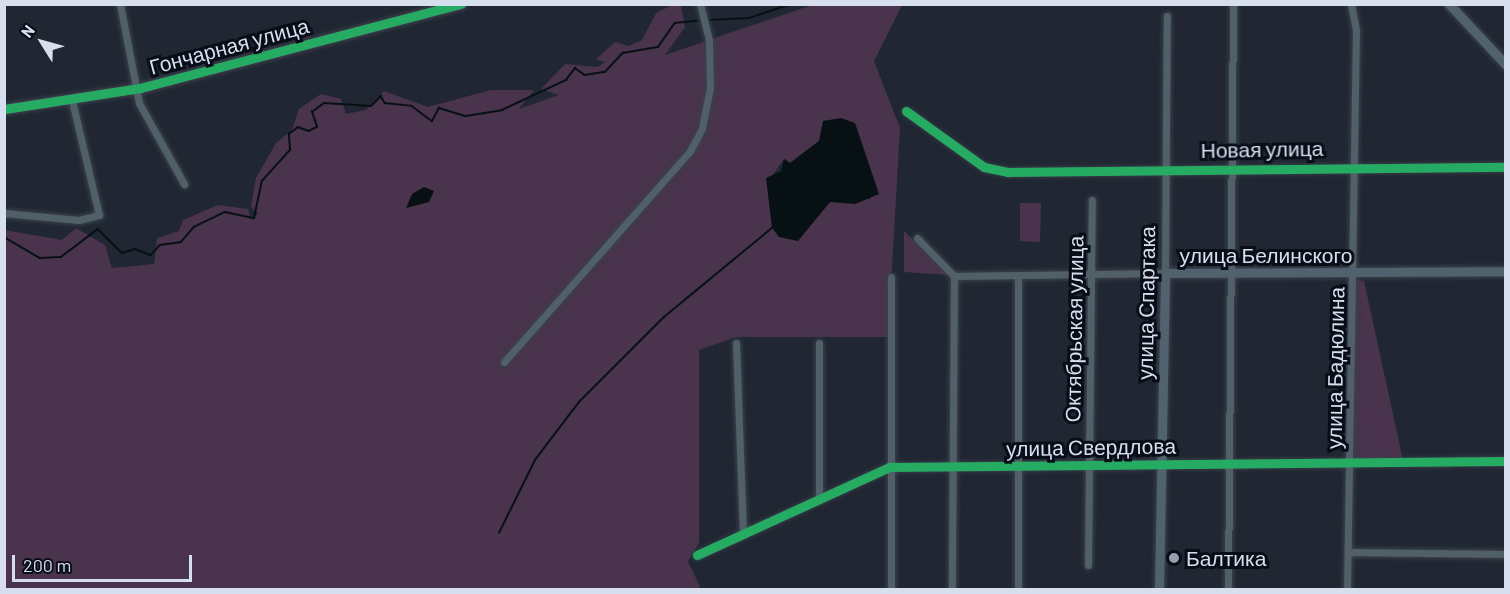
<!DOCTYPE html>
<meta charset="utf-8">
<style>
body{margin:0}
#map{position:relative;width:1510px;height:594px;overflow:hidden;background:#202733;font-family:Barlow,sans-serif}
div>[style]{position:absolute}
[style*='--x']{left:calc(var(--x)*1px);top:calc(var(--y)*1px);width:calc(var(--w)*1px);rotate:calc(var(--a)*1deg)}
.green>*{inset:0;background:#49334d}
.water>*{inset:0;background:#071113}
.stream>*{height:1.5px;margin:-0.75px;padding:0 0.75px;transform-origin:0.75px;border-radius:0.75px;background:#071113}
.roads{filter:drop-shadow(0 0 2px #3b424c) drop-shadow(0 0 2px #3b424c)}
.street>*{height:7px;margin:-3.5px;padding:0 3.5px;transform-origin:3.5px;border-radius:3.5px;background:#505f68}
.secondary>*{height:9px;margin:-4.5px;padding:0 4.5px;transform-origin:4.5px;border-radius:4.5px;background:#50626d}
.cycleway>*{height:9px;margin:-4.5px;padding:0 4.5px;transform-origin:4.5px;border-radius:4.5px;background:#26ab63}
.dots>*{width:16px;height:16px;translate:-50% -50%;box-sizing:border-box;border:3px solid #080d17;border-radius:50%}
span{translate:-50% -50%;white-space:nowrap;text-align:center;line-height:1.15;-webkit-text-stroke:6px #080d17;paint-order:stroke}
.street-label{font-size:21px;color:#d7dfef}
.poi-label{font-size:21px;color:#d7dfef}
.left{translate:0 -50%;text-align:left}
.frame{position:absolute;inset:0;border:6px solid #d7dfef;pointer-events:none}
.north{position:absolute;left:12px;top:12px;width:60px;height:60px;-webkit-text-stroke:4px #080d17;paint-order:stroke;rotate:307deg;font-size:16px;font-weight:700;line-height:24px;text-align:center;color:#d7dfef}
.north::after{content:'';display:block;margin:auto;width:21px;height:27px;background:#d7dfef;clip-path:polygon(50% 0,100% 100%,50% 72%,0 100%)}
.scale{position:absolute;left:12px;top:555px;width:180px;height:27px;box-sizing:border-box;border:3px solid #d7dfef;border-top:0;padding-left:8px;font-size:18px;line-height:21px;white-space:nowrap;color:#d7dfef;-webkit-text-stroke:4px #080d17;paint-order:stroke}
</style>
<div id="map">
<div class="green">
<div style="clip-path:polygon(evenodd,672px 5px,681px 5px,685px 27px,665px 55px,812px 5px,902px 5px,874px 61px,900px 128px,888px 337px,736px 337px,699px 350px,699px 543px,688px 561px,701px 589px,5px 589px,4px 230px,62px 240px,76px 228px,105px 245px,112px 268px,154px 264px,157px 238px,179px 231px,183px 220px,218px 205px,248px 209px,251px 220px,258px 214px,251px 207px,256px 178px,276px 143px,292px 130px,299px 109px,321px 94px,341px 99px,346px 114px,366px 110px,384px 91px,428px 107px,491px 90px,534px 90px,519px 109px,559px 95px,541px 89px,565px 64px,598px 67px,605px 62px,596px 59px,615px 42px,629px 46px,642px 40px,656px 13px,672px 5px,824px 127px,871px 199px,830px 202px,804px 232px,774px 220px,772px 176px,784px 159px,790px 163px,819px 141px,824px 127px)"></div>
<div style="clip-path:polygon(1020px 203px,1041px 203px,1040px 242px,1020px 241px)"></div>
<div style="clip-path:polygon(904px 231px,950px 275px,904px 272px)"></div>
<div style="clip-path:polygon(1355px 280px,1364px 281px,1403px 460px,1354px 460px)"></div>
</div>
<div class="water">
<div style="clip-path:polygon(841px 118px,855px 123px,879px 194px,855px 204px,830px 202px,798px 241px,779px 237px,772px 228px,766px 178px,781px 171px,784px 159px,790px 163px,819px 141px,823px 121px)"></div>
<div style="clip-path:polygon(424px 187px,434px 191px,429px 202px,406px 208px,412px 194px)"></div>
</div>
<div class="stream">
<div style="--x:707;--y:20;--w:42;--a:-2.7"></div>
<div style="--x:749;--y:18;--w:44;--a:-18.4"></div>
<div style="--x:4;--y:237;--w:42;--a:30.3"></div>
<div style="--x:40;--y:258;--w:21;--a:-3"></div>
<div style="--x:61;--y:257;--w:46;--a:-37.1"></div>
<div style="--x:98;--y:229;--w:34;--a:45"></div>
<div style="--x:122;--y:253;--w:14;--a:-17"></div>
<div style="--x:135;--y:249;--w:17;--a:21"></div>
<div style="--x:151;--y:255;--w:13;--a:-48"></div>
<div style="--x:160;--y:245;--w:21;--a:-8"></div>
<div style="--x:181;--y:242;--w:20;--a:-49"></div>
<div style="--x:194;--y:227;--w:34;--a:-26"></div>
<div style="--x:225;--y:212;--w:30;--a:12"></div>
<div style="--x:254;--y:218;--w:38;--a:-78"></div>
<div style="--x:262;--y:181;--w:42;--a:-47.9"></div>
<div style="--x:290;--y:150;--w:16;--a:-94"></div>
<div style="--x:289;--y:134;--w:11;--a:-38"></div>
<div style="--x:298;--y:127;--w:12;--a:20"></div>
<div style="--x:309;--y:131;--w:9;--a:-27"></div>
<div style="--x:317;--y:127;--w:16;--a:-108"></div>
<div style="--x:312;--y:112;--w:15;--a:-37"></div>
<div style="--x:324;--y:103;--w:47;--a:3.7"></div>
<div style="--x:371;--y:106;--w:14;--a:-45"></div>
<div style="--x:381;--y:96;--w:8;--a:60"></div>
<div style="--x:385;--y:103;--w:27;--a:6"></div>
<div style="--x:412;--y:106;--w:25;--a:37"></div>
<div style="--x:432;--y:121;--w:15;--a:-62"></div>
<div style="--x:439;--y:108;--w:28;--a:17"></div>
<div style="--x:466;--y:116;--w:36;--a:-9"></div>
<div style="--x:502;--y:110;--w:71;--a:-25.1"></div>
<div style="--x:566;--y:80;--w:15;--a:-53"></div>
<div style="--x:575;--y:68;--w:12;--a:35"></div>
<div style="--x:585;--y:75;--w:20;--a:-9"></div>
<div style="--x:605;--y:72;--w:26;--a:-47"></div>
<div style="--x:623;--y:53;--w:36;--a:-10"></div>
<div style="--x:658;--y:47;--w:29;--a:-55"></div>
<div style="--x:675;--y:23;--w:27;--a:-6"></div>
<div style="--x:499;--y:533;--w:81;--a:-63.7"></div>
<div style="--x:535;--y:460;--w:73;--a:-52.8"></div>
<div style="--x:579;--y:402;--w:120;--a:-45"></div>
<div style="--x:664;--y:317;--w:140;--a:-39.5"></div>
</div>
<div class="roads">
<div class="street">
<div style="--x:120;--y:4;--w:101;--a:79.1"></div>
<div style="--x:139;--y:103;--w:93;--a:60.9"></div>
<div style="--x:906;--y:111;--w:96;--a:35.7"></div>
<div style="--x:984;--y:167;--w:25;--a:12"></div>
<div style="--x:1008;--y:172;--w:498;--a:-0.6"></div>
<div style="--x:4;--y:213;--w:75;--a:5.3"></div>
<div style="--x:79;--y:220;--w:21;--a:-14"></div>
<div style="--x:99;--y:215;--w:117;--a:-103.3"></div>
<div style="--x:917;--y:238;--w:53;--a:45.8"></div>
<div style="--x:954;--y:276;--w:314;--a:90.4"></div>
<div style="--x:1018;--y:275;--w:315;--a:90"></div>
<div style="--x:954;--y:276;--w:211;--a:-0.8"></div>
<div style="--x:1165;--y:273;--w:257;--a:-89.6"></div>
<div style="--x:891;--y:277;--w:313;--a:90"></div>
<div style="--x:736;--y:343;--w:191;--a:87.9"></div>
<div style="--x:504;--y:362;--w:281;--a:-48.6"></div>
<div style="--x:690;--y:151;--w:26;--a:-62"></div>
<div style="--x:702;--y:128;--w:41;--a:-78.7"></div>
<div style="--x:710;--y:88;--w:48;--a:-91.2"></div>
<div style="--x:709;--y:40;--w:37;--a:-104"></div>
<div style="--x:819;--y:500;--w:157;--a:-90"></div>
<div style="--x:1348;--y:552;--w:158;--a:0.7"></div>
<div style="--x:697;--y:555;--w:211;--a:-24.6"></div>
<div style="--x:889;--y:467;--w:617;--a:-0.56"></div>
<div style="--x:1088;--y:565;--w:365;--a:-89.4"></div>
<div style="--x:1228;--y:590;--w:586;--a:-89.51"></div>
<div style="--x:1347;--y:590;--w:560;--a:-89.08"></div>
<div style="--x:1356;--y:30;--w:26;--a:-101"></div>
</div>
<div class="secondary">
<div style="--x:1449;--y:4;--w:83;--a:46.9"></div>
<div style="--x:4;--y:109;--w:138;--a:-8.8"></div>
<div style="--x:140;--y:88;--w:332;--a:-14.7"></div>
<div style="--x:1159;--y:590;--w:317;--a:-88.9"></div>
<div style="--x:1165;--y:273;--w:341;--a:-0.3"></div>
</div>
</div>
<div class="cycleway">
<div style="--x:4;--y:109;--w:138;--a:-8.8"></div>
<div style="--x:140;--y:88;--w:332;--a:-14.7"></div>
<div style="--x:906;--y:111;--w:96;--a:35.7"></div>
<div style="--x:984;--y:167;--w:25;--a:12"></div>
<div style="--x:1008;--y:172;--w:498;--a:-0.6"></div>
<div style="--x:697;--y:555;--w:211;--a:-24.6"></div>
<div style="--x:889;--y:467;--w:617;--a:-0.56"></div>
</div>
<div class="dots">
<div style="left:1174px;top:558px;background:#979fad"></div>
</div>
<div class="street-label">
<span style="left:229px;top:46px;rotate:-15deg">Гончарная улица</span>
<span style="left:1262px;top:149px;rotate:-1deg">Новая улица</span>
<span style="left:1266px;top:255px">улица Белинского</span>
<span style="left:1146px;top:303px;rotate:-89deg">улица Спартака</span>
<span style="left:1074px;top:329px;rotate:-89deg">Октябрьская улица</span>
<span style="left:1335px;top:368px;rotate:-89deg">улица Бадюлина</span>
<span style="left:1091px;top:447px;rotate:-1deg">улица Свердлова</span>
</div>
<div class="poi-label">
<span class="left" style="left:1186px;top:558px">Балтика</span>
</div>
<div class="frame"></div>
<div class="north">N</div>
<div class="scale">200 m</div>
</div>
